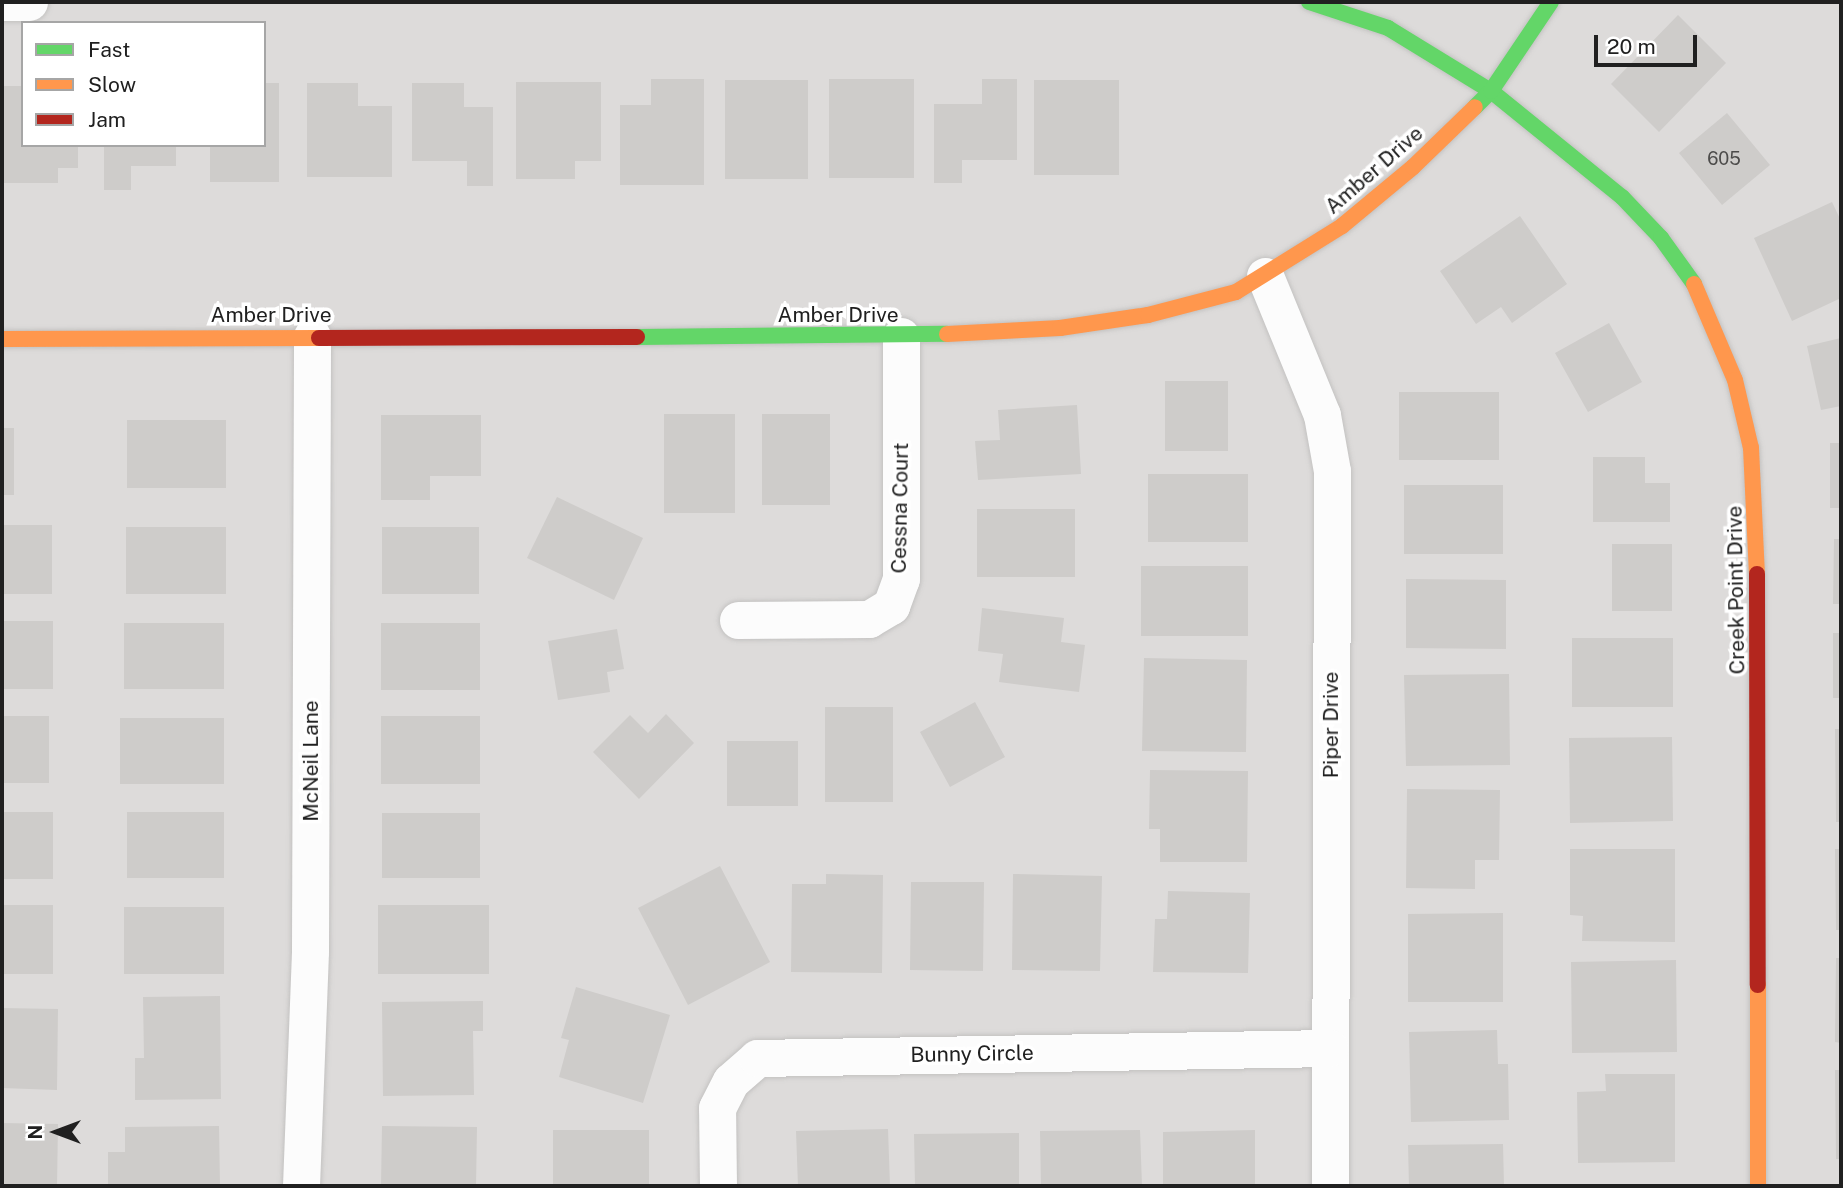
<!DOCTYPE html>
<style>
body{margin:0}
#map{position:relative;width:1843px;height:1188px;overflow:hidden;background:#edebe9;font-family:"Public Sans",sans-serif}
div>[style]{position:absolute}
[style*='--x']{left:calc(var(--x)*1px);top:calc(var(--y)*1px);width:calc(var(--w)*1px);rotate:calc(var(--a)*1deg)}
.residential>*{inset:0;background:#dddbda}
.building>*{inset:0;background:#ceccca}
.roads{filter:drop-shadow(0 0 2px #c3c2c1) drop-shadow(0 0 2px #c3c2c1)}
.street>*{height:37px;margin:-18.5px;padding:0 18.5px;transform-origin:18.5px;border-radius:18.5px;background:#fcfcfc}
.fast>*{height:16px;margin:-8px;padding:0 8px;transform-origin:8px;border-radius:8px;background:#63d668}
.slow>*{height:16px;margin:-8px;padding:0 8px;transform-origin:8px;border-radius:8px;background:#ff974d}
.jam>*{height:16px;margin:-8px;padding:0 8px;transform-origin:8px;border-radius:8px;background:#b3261e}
span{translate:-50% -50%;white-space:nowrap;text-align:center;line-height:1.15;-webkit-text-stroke:7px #fff;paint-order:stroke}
.number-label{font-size:18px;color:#4c4b4a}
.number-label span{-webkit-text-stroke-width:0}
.street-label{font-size:21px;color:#202020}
.frame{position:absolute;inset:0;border:4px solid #202020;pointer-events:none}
.legend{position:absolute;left:21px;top:21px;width:245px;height:126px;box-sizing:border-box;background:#fff;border:2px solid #a6a6a6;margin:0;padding:9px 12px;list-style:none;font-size:21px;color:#202020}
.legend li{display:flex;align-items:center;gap:14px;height:35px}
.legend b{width:35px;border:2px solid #a6a6a6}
.north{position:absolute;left:21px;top:1097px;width:70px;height:70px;-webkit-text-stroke:5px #fff;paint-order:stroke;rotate:270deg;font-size:19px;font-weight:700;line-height:28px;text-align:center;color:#202020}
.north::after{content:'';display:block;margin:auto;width:24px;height:32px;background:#202020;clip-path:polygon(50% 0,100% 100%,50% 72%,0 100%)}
.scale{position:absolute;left:1594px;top:35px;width:103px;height:32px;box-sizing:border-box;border:4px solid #202020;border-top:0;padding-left:9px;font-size:21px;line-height:24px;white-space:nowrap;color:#202020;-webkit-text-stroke:5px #fff;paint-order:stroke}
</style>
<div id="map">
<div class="residential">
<div style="clip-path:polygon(evenodd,2px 2px,1841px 2px,1841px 1186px,2px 1186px,2px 2px,23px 23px,264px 23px,264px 145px,23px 145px,23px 23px)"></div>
</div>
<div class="building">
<div style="clip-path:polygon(1678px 15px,1726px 63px,1659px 132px,1611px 84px)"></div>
<div style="clip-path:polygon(651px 79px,704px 79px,704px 185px,620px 185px,620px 105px,651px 105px)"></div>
<div style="clip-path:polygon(829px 79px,914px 79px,914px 178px,829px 178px)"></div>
<div style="clip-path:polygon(982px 79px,1017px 79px,1017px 160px,962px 160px,962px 183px,934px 183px,934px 104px,982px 104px)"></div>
<div style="clip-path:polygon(725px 80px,808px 80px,808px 179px,725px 179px)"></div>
<div style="clip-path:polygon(1034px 80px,1119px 80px,1119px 175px,1034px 175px)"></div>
<div style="clip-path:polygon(516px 82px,601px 82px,601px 161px,575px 161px,575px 179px,516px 179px)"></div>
<div style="clip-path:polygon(264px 83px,279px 83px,279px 182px,210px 182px,210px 145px,264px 145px)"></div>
<div style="clip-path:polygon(307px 83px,358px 83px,358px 106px,392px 106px,392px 177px,307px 177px)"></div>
<div style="clip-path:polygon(412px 83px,464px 83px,464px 107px,493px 107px,493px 186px,467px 186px,467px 161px,412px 161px)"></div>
<div style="clip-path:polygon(2px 86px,23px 86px,23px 145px,78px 145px,78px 168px,58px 168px,58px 183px,2px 183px)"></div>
<div style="clip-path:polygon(1727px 113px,1770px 165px,1722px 205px,1679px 153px)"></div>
<div style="clip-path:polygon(104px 145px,176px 145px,176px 166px,131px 166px,131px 190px,104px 190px)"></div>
<div style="clip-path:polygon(1832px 202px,1841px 221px,1841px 298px,1792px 321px,1754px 238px)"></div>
<div style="clip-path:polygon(1520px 216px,1567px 284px,1512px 323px,1501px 307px,1476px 324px,1440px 271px)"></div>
<div style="clip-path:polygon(1609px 323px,1642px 382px,1588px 412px,1555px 353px)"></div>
<div style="clip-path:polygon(1841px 338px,1841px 406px,1821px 410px,1807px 346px)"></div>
<div style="clip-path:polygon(1165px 381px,1228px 381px,1228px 451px,1165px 451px)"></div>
<div style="clip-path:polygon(1399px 392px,1499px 392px,1499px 460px,1399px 460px)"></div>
<div style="clip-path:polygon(1077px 405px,1081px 474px,978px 480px,975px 441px,1000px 440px,998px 410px)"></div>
<div style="clip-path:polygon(664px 414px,735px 414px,735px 513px,664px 513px)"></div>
<div style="clip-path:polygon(762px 414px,830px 414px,830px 505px,762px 505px)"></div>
<div style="clip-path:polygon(381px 415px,481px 415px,481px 476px,430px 476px,430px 500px,381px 500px)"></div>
<div style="clip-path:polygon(127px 420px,226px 420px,226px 488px,127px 488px)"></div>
<div style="clip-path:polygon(2px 428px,14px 428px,14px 495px,2px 495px)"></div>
<div style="clip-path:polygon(1830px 443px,1841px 443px,1841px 508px,1830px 508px)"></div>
<div style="clip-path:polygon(1593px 457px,1645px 457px,1645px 483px,1670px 483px,1670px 522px,1593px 522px)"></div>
<div style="clip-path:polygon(1148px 474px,1248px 474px,1248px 542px,1148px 542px)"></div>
<div style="clip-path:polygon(1404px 485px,1503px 485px,1503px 554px,1404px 554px)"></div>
<div style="clip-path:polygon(557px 497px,643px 538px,614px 600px,527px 558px)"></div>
<div style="clip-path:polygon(977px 509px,1075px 509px,1075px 577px,977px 577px)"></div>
<div style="clip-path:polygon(2px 525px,52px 525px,52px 594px,2px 594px)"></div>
<div style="clip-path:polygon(126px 527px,226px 527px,226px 594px,126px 594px)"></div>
<div style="clip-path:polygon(382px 527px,479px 527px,479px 594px,382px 594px)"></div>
<div style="clip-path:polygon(1834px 539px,1841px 539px,1841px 604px,1833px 604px)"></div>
<div style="clip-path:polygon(1612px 544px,1672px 544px,1672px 611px,1612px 611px)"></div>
<div style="clip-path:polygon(1141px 566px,1248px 566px,1248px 636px,1141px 636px)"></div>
<div style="clip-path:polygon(1406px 579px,1506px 580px,1506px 649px,1406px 648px)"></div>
<div style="clip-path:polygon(982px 608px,1064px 618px,1061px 642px,1085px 645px,1079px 692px,999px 682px,1003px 654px,978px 651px)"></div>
<div style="clip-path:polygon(2px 621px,53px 621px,53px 689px,2px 689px)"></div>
<div style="clip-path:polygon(124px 623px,224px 623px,224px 689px,124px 689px)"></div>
<div style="clip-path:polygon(381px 623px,480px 623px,480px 690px,381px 690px)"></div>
<div style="clip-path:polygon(617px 629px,624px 669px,607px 672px,610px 692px,558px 700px,548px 641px)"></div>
<div style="clip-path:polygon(1833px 633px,1841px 633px,1841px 698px,1833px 698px)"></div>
<div style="clip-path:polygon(1572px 638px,1673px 638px,1673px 707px,1572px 707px)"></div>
<div style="clip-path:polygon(1144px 658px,1247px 660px,1246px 752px,1142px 751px)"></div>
<div style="clip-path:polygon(1509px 674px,1510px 765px,1406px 766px,1404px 675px)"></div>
<div style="clip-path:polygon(975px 702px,1005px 757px,950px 787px,920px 732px)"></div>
<div style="clip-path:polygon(825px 707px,893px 707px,893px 802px,825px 802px)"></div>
<div style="clip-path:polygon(666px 714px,694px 743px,639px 799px,593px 752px,630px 715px,648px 733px)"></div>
<div style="clip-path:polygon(2px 716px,49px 716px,49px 783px,2px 783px)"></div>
<div style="clip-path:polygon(381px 716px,480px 716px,480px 784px,381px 784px)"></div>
<div style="clip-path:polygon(120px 718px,224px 718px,224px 784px,120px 784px)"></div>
<div style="clip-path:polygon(1835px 729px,1841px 729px,1841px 822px,1836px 822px)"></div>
<div style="clip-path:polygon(1672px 737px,1673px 821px,1570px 823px,1569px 738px)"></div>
<div style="clip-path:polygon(727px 741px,798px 741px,798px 806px,727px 806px)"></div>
<div style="clip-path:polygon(1150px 770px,1248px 771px,1247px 862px,1160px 862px,1160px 829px,1149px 829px)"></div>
<div style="clip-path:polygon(1407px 789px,1500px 790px,1499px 860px,1475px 860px,1475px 889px,1406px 888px)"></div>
<div style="clip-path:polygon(2px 812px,53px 812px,53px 879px,2px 879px)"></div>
<div style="clip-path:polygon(127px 812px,224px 812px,224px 878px,127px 878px)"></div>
<div style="clip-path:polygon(382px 813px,480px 813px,480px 878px,382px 878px)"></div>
<div style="clip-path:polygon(1570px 849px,1675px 849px,1675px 942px,1582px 941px,1583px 916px,1570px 915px)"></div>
<div style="clip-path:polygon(1835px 849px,1841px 849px,1841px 930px,1836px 930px)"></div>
<div style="clip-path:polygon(720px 866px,770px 962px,688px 1005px,638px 908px)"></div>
<div style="clip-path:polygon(826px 874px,883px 875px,882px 973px,791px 972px,792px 884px,826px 884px)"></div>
<div style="clip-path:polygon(1013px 874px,1102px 876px,1100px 971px,1012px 970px)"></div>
<div style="clip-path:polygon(911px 882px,984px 882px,983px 971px,910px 970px)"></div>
<div style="clip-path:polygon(1168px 891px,1250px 893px,1248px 973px,1153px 972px,1155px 919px,1167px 919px)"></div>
<div style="clip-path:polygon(2px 905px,53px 905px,53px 974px,2px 974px)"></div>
<div style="clip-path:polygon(378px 905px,489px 905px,489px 974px,378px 974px)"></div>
<div style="clip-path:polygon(124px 907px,224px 907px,224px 974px,124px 974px)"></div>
<div style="clip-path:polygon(1503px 913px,1503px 1002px,1408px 1002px,1408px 914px)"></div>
<div style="clip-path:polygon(1836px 958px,1841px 958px,1841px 1043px,1835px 1042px)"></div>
<div style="clip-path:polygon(1676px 960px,1677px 1052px,1572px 1053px,1571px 962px)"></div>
<div style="clip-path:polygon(576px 987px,670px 1015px,643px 1103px,559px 1077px,569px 1040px,561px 1038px)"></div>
<div style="clip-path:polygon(220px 996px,221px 1099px,135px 1100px,135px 1058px,144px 1058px,143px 997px)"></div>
<div style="clip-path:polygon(483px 1001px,483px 1031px,473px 1031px,474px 1095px,383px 1096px,382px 1002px)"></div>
<div style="clip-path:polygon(2px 1008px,58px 1009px,57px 1090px,2px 1088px)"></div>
<div style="clip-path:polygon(1497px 1030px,1498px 1064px,1508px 1064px,1509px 1120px,1411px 1122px,1409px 1032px)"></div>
<div style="clip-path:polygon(1835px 1070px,1841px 1070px,1841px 1159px,1836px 1159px)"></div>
<div style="clip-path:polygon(1605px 1074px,1675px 1074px,1675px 1162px,1578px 1163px,1577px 1092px,1606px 1091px)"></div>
<div style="clip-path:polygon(2px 1123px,58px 1124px,57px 1186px,2px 1186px)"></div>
<div style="clip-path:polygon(219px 1126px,220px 1186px,108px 1186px,108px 1152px,125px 1152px,125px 1127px)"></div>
<div style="clip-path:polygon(382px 1126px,477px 1127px,476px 1186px,381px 1186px)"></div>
<div style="clip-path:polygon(888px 1129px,890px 1186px,798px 1186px,796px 1131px)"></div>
<div style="clip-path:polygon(553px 1130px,649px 1130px,649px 1186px,553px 1186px)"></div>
<div style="clip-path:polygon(1140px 1130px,1142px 1186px,1041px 1186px,1040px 1131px)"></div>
<div style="clip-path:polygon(1255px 1130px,1255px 1186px,1163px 1186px,1163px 1132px)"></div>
<div style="clip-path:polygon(1019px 1133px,1019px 1186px,915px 1186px,914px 1134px)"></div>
<div style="clip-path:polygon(1503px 1144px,1504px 1186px,1409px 1186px,1408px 1145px)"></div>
</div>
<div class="roads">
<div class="street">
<div style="--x:2;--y:2;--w:27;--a:0"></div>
<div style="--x:1265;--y:276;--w:150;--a:67.7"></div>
<div style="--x:1322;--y:415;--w:57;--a:79.9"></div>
<div style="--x:1332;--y:471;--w:715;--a:90.16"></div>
<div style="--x:738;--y:620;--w:131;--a:-0.4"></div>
<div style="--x:869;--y:619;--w:26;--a:-31"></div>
<div style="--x:891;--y:606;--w:29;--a:-70"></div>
<div style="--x:901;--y:579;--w:243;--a:-90"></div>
<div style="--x:301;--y:1186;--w:235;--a:-87.8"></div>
<div style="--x:310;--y:951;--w:615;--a:-89.81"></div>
<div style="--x:718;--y:1186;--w:78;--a:-90.7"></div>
<div style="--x:717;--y:1108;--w:30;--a:-63"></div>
<div style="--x:731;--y:1081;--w:35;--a:-41"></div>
<div style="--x:757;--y:1058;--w:573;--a:-1"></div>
</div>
<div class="fast">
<div style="--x:1309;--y:2;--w:83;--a:18.2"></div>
<div style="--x:1388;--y:28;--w:121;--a:31.5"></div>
<div style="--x:1491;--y:91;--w:169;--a:39"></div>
<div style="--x:1622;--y:197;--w:57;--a:46.4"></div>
<div style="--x:1661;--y:238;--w:57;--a:54.3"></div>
<div style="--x:1475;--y:107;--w:23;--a:-45"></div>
<div style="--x:1491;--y:91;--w:107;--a:-56"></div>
<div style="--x:637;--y:337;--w:310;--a:-0.6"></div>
</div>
<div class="slow">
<div style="--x:1694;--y:284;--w:104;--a:66.9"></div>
<div style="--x:1735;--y:380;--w:70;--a:76.8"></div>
<div style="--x:1751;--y:448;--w:126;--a:87.3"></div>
<div style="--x:947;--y:334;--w:113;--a:-3"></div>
<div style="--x:1060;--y:328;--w:89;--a:-8.4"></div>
<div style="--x:1148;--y:315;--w:91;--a:-14.6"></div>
<div style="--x:1236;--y:292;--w:125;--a:-31.9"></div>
<div style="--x:1342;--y:226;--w:92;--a:-39.7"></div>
<div style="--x:1413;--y:167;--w:86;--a:-44.1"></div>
<div style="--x:2;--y:339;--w:317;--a:-0.2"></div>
<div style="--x:1758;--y:985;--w:201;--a:90"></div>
</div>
<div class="jam">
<div style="--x:319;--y:338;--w:318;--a:-0.2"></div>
<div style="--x:1757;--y:574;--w:411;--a:89.9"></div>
</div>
</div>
<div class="number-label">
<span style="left:1724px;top:159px">605</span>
</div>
<div class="street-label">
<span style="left:1374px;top:170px;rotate:-41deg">Amber Drive</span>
<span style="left:271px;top:315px">Amber Drive</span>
<span style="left:838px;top:315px">Amber Drive</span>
<span style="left:900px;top:508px;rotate:-89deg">Cessna Court</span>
<span style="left:1736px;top:590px;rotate:-91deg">Creek Point Drive</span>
<span style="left:1331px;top:725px;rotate:-90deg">Piper Drive</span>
<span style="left:311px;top:761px;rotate:-90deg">McNeil Lane</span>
<span style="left:972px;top:1054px;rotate:-1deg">Bunny Circle</span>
</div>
<div class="frame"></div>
<ul class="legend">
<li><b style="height:9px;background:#63d668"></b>Fast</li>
<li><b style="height:9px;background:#ff974d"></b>Slow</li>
<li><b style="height:9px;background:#b3261e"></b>Jam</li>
</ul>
<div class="north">N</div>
<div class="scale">20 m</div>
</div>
